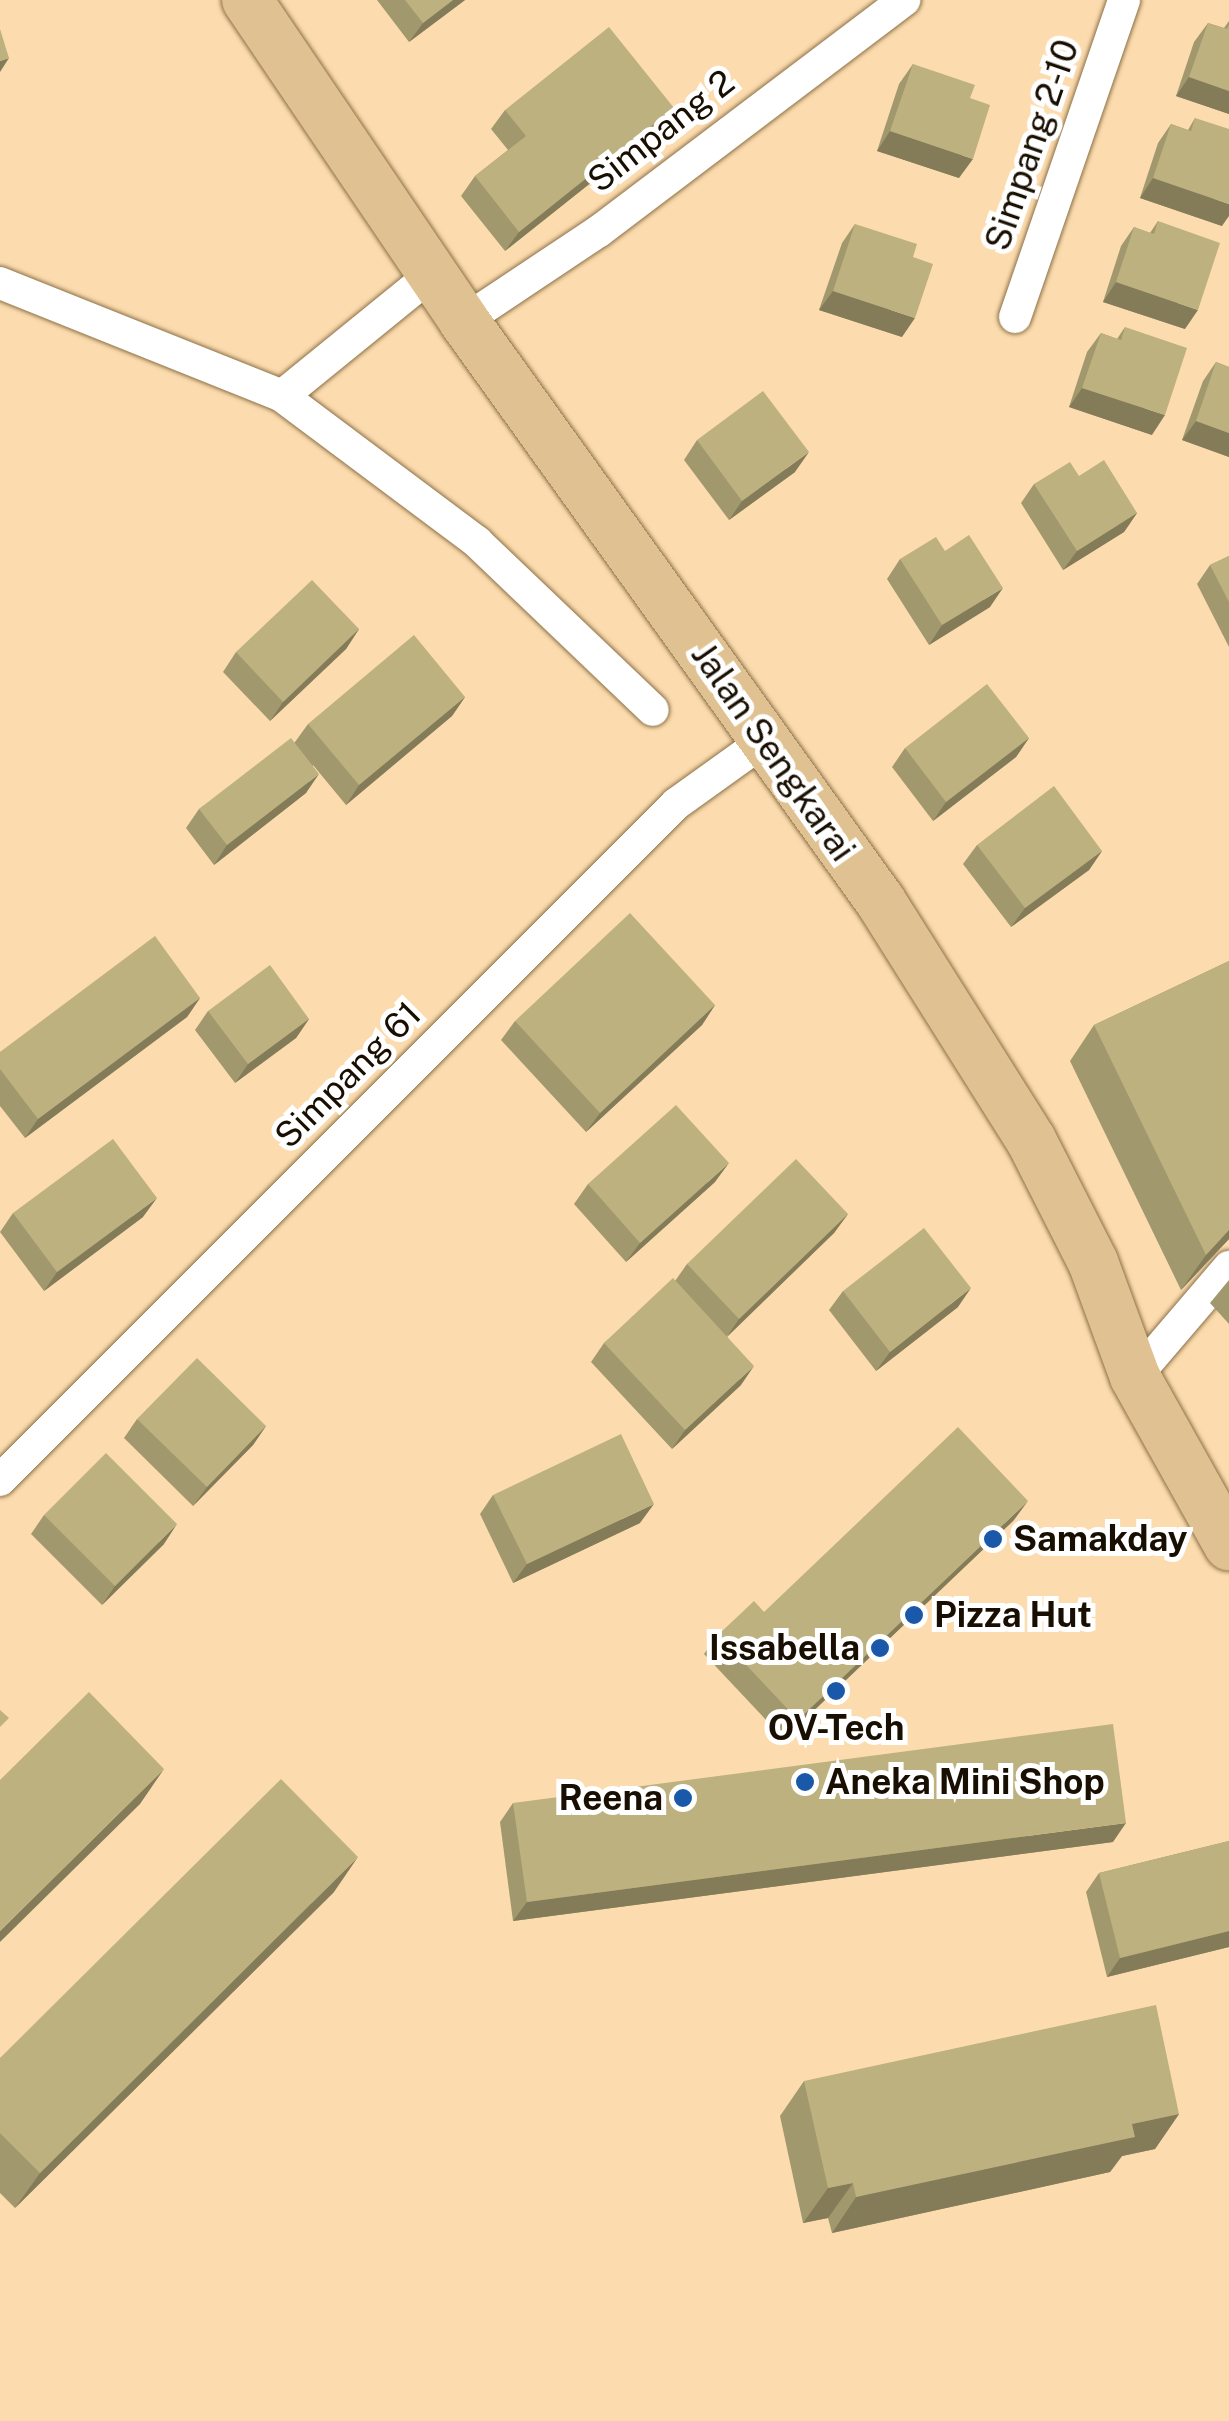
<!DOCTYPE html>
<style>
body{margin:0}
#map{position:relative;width:1229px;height:2421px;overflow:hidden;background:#fcdcaf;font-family:"Public Sans",sans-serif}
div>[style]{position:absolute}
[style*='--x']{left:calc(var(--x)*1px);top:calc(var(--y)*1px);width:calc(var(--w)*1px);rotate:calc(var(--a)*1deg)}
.roads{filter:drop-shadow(0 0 2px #8c7046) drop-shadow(0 0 2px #8c7046)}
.street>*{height:32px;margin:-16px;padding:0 16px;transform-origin:16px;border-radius:16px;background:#fff}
.primary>*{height:50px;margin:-25px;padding:0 25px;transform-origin:25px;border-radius:25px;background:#e0c292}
.wall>*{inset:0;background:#a2986d}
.shaded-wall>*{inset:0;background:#847c59}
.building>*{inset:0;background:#bcb17f}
.dots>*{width:28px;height:28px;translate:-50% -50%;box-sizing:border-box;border:5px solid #fff;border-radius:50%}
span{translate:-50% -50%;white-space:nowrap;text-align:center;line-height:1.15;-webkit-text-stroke:10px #fff;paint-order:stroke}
.street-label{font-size:35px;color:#180e01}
.poi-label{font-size:35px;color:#180e01;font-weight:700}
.left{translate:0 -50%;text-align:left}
.right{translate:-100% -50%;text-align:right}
</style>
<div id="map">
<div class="roads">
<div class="street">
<div style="--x:0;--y:283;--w:304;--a:21.8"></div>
<div style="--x:282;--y:396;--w:193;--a:-39.1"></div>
<div style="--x:1015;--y:317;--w:335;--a:-71"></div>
<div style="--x:464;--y:321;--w:162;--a:-33.7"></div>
<div style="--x:599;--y:231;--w:383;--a:-37.1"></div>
<div style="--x:282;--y:396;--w:244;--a:36.8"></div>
<div style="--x:477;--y:542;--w:243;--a:43.7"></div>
<div style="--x:1135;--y:1377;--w:145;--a:-49.5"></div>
<div style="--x:0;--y:1480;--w:956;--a:-45"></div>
<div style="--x:676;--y:804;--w:110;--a:-35.7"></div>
</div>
<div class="primary">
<div style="--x:247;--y:0;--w:387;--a:55.9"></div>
<div style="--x:464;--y:321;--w:715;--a:54.33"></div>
<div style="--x:881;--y:902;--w:281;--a:57.8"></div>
<div style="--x:1031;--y:1140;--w:137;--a:63.1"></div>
<div style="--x:1093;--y:1262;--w:122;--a:69.9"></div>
<div style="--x:1135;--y:1377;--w:193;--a:60.8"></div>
</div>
</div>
<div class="wall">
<div style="clip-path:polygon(377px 0,465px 0,409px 42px)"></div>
<div style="clip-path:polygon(1229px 21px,1229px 114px,1176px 96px,1194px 42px,1208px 23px,1224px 28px)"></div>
<div style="clip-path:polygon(913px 64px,970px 98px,959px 178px,877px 151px,899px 84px)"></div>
<div style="clip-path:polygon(674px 108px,661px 127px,505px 251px,461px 196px,475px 176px,508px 150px,491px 129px,505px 110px)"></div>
<div style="clip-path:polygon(1195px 118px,1222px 226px,1140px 198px,1158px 143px,1171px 124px,1188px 130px)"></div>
<div style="clip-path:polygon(1158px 221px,1185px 329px,1103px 302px,1121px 246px,1134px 227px,1150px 233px)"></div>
<div style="clip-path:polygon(855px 224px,902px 337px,819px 310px,842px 243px)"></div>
<div style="clip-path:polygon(1125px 327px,1152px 435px,1069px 407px,1087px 352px,1101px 333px,1117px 339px)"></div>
<div style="clip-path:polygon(1216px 362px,1229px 367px,1229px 457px,1182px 440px,1203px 381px)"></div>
<div style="clip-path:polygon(697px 440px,795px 472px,729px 520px,684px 460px)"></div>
<div style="clip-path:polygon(1079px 476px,1137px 513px,1124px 532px,1063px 570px,1021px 503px,1034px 484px)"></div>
<div style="clip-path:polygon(945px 551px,990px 607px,929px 645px,887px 579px,900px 559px)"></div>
<div style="clip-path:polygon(1229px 556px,1229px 647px,1197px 584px,1210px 565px)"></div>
<div style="clip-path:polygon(359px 629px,346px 649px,270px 721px,223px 672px,236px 652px)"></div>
<div style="clip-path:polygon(465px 697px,452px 716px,346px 805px,313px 765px,306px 793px,214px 865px,186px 828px,199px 809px,295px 742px,308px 724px)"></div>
<div style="clip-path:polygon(1029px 738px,1016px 757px,933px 821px,892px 767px,905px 748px)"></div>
<div style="clip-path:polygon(977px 845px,1102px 851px,1089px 870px,1011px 927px,963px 864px)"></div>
<div style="clip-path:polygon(1229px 961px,1229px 1239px,1181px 1290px,1070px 1061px,1094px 1025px)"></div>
<div style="clip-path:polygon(200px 998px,187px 1017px,25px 1138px,0 1106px,0 1052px)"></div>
<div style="clip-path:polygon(715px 1005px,702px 1025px,586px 1132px,501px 1040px,515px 1021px)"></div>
<div style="clip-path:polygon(208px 1011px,309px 1019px,296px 1038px,235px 1083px,195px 1030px)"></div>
<div style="clip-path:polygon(715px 1182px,626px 1262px,574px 1204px,588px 1184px)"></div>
<div style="clip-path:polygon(13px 1213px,143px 1217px,44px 1291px,0 1232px)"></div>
<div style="clip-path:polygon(848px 1214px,834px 1233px,727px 1336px,741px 1385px,672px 1449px,591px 1362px,604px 1343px,675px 1281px,687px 1264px)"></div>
<div style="clip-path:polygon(1229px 1280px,1229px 1324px,1210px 1303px)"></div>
<div style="clip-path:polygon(843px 1291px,958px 1307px,876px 1371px,829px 1310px)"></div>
<div style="clip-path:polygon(137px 1419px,266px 1426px,253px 1445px,193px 1506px,124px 1438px)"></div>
<div style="clip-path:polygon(493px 1495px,640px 1523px,513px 1583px,480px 1514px)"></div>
<div style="clip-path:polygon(44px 1515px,164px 1544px,102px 1605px,31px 1534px)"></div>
<div style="clip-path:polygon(1014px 1520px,784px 1739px,704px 1654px,718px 1635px,764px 1612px)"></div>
<div style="clip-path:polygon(513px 1803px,1113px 1842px,513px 1921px,500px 1822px)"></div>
<div style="clip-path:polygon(1229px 1841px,1229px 1947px,1107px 1977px,1086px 1892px,1099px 1873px)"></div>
<div style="clip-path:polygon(334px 1892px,15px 2208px,0 2193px,0 2058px)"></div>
<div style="clip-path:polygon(804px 2081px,1179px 2114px,1155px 2149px,1122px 2156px,1110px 2172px,832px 2233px,828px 2218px,803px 2223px,780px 2116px)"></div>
</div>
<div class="shaded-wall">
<div style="clip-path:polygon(453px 0,465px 0,409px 42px,423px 23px)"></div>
<div style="clip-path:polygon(9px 58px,0 72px,0 61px)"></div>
<div style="clip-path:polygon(1189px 77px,1229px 91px,1229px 114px,1176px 96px)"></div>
<div style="clip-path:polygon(674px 108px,661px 127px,505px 251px,519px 232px)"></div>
<div style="clip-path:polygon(890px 131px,973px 159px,959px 178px,877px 151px)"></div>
<div style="clip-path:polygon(1153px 178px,1229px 204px,1229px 216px,1222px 226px,1140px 198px)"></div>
<div style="clip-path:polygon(1116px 282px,1198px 310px,1185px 329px,1103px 302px)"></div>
<div style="clip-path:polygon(833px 291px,915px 318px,902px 337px,819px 310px)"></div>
<div style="clip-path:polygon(1082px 388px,1165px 415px,1152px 435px,1069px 407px)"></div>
<div style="clip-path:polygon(1196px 421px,1229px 433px,1229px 457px,1182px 440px)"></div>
<div style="clip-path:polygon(809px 452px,795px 472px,729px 520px,742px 501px)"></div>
<div style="clip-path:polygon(1137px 513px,1124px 532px,1063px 570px,1077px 551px)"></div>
<div style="clip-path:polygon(1003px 588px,990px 607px,929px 645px,942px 625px)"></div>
<div style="clip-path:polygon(359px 629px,346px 649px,270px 721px,283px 702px)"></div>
<div style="clip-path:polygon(465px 697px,452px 716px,346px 805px,359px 785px)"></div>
<div style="clip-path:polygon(1029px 738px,1016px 757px,933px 821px,946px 802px)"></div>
<div style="clip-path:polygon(319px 774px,306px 793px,214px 865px,227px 845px)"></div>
<div style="clip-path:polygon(1102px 851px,1089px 870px,1011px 927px,1025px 908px)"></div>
<div style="clip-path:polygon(200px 998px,187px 1017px,25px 1138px,38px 1119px)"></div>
<div style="clip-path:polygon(715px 1005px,702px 1025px,586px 1132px,600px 1113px)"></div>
<div style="clip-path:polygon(309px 1019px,296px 1038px,235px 1083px,248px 1064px)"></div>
<div style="clip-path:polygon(729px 1163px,715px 1182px,626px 1262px,640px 1243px)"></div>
<div style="clip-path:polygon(157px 1198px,143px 1217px,44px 1291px,57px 1272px)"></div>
<div style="clip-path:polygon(848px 1214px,834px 1233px,726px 1338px,739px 1319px)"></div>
<div style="clip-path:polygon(1229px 1230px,1229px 1239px,1181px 1290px,1206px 1255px)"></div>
<div style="clip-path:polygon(971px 1288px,958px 1307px,876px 1371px,890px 1352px)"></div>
<div style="clip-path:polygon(754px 1366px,741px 1385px,672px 1449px,685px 1430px)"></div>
<div style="clip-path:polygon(266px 1426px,253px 1445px,193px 1506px,207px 1487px)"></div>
<div style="clip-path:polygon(1028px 1501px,1014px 1520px,784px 1739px,798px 1720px)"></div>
<div style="clip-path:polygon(654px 1504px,640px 1523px,513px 1583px,527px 1564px)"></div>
<div style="clip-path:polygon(177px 1524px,164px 1544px,102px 1605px,115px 1586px)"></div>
<div style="clip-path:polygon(164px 1769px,140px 1804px,0 1942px,0 1931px)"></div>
<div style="clip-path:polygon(1126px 1823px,1113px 1842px,513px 1921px,527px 1902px)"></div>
<div style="clip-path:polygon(358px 1857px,334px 1892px,15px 2208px,40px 2173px)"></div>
<div style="clip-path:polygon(1229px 1931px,1229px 1947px,1107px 1977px,1120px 1958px)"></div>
<div style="clip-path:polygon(1179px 2114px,1155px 2149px,1122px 2156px,1110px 2172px,832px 2233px,856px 2197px,1132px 2124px)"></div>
<div style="clip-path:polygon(853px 2183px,828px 2218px,803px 2223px,828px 2188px)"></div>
</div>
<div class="building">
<div style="clip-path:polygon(405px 0,453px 0,423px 23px)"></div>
<div style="clip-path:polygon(1208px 23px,1227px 29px,1229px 25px,1229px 91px,1189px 77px)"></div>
<div style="clip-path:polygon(609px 27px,674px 108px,519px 232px,475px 176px,526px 136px,505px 110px)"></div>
<div style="clip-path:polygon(0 29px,9px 58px,0 61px)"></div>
<div style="clip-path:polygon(913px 64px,975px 85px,970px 98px,990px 105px,973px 159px,890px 131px)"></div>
<div style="clip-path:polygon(1195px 118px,1229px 129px,1229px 204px,1153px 178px,1171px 124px,1191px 131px)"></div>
<div style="clip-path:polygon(1158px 221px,1220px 243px,1198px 310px,1116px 282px,1134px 227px,1154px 234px)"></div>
<div style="clip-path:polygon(855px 224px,917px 244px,913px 257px,933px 264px,915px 318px,833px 291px)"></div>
<div style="clip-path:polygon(1125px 327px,1187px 348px,1165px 415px,1082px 388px,1101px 333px,1121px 340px)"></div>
<div style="clip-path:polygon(1216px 362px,1229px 367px,1229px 433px,1196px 421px)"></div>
<div style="clip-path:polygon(763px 391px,809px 452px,742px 501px,697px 440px)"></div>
<div style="clip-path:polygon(1104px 460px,1137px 513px,1077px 551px,1034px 484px,1070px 462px,1079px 476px)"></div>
<div style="clip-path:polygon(969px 535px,1003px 588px,942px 625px,900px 559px,936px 537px,945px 551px)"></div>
<div style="clip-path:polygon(1229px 556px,1229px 602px,1210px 565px)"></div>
<div style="clip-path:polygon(312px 580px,359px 629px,283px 702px,236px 652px)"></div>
<div style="clip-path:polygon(414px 635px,465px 697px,359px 785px,308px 724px)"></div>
<div style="clip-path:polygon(987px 684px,1029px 738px,946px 802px,905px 748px)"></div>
<div style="clip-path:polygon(291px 738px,319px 774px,227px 845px,199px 809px)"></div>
<div style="clip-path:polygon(1054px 786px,1102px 851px,1025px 908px,977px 845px)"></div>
<div style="clip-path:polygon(630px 913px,715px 1005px,600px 1113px,515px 1021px)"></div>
<div style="clip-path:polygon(155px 936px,200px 998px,38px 1119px,0 1069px,0 1052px)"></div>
<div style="clip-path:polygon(1229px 961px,1229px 1230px,1206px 1255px,1094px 1025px)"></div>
<div style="clip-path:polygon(270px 965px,309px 1019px,248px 1064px,208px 1011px)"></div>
<div style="clip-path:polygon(676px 1105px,729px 1163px,640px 1243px,588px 1184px)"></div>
<div style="clip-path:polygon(113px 1139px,157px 1198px,57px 1272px,13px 1213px)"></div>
<div style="clip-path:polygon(796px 1159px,848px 1214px,739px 1319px,687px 1264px)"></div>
<div style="clip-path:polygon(924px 1228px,971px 1288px,890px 1352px,843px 1291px)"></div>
<div style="clip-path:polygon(673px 1278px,754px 1366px,685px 1430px,604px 1343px)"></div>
<div style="clip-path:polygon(197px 1358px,266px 1426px,207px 1487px,137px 1419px)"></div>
<div style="clip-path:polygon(958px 1427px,1028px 1501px,798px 1720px,718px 1635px,754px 1601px,764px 1612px)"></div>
<div style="clip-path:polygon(621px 1434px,654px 1504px,527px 1564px,493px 1495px)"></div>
<div style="clip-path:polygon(106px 1453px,177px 1524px,115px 1586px,44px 1515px)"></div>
<div style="clip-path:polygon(89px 1692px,164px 1769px,0 1931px,0 1780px)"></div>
<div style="clip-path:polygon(0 1710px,9px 1718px,0 1727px)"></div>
<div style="clip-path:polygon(1113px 1724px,1126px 1823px,527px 1902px,513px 1803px)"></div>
<div style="clip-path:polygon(281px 1779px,358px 1857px,40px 2173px,0 2133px,0 2058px)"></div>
<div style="clip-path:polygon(1229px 1841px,1229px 1931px,1120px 1958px,1099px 1873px)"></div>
<div style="clip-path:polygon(1156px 2005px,1179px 2114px,1132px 2124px,1135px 2137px,856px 2197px,853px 2183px,828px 2188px,804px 2081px)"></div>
</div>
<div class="dots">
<div style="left:993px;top:1539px;background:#1a58a9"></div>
<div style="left:914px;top:1615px;background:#1a58a9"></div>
<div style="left:880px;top:1648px;background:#1a58a9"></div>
<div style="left:836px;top:1691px;background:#1a58a9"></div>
<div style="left:805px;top:1782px;background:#1a58a9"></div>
<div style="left:683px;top:1798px;background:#1a58a9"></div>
</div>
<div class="street-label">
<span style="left:661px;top:131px;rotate:-38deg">Simpang 2</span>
<span style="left:1032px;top:145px;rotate:-71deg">Simpang 2-10</span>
<span style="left:773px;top:752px;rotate:55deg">Jalan Sengkarai</span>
<span style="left:348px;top:1075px;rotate:-45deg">Simpang 61</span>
</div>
<div class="poi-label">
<span class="left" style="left:1013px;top:1539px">Samakday</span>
<span class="left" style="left:934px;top:1615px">Pizza Hut</span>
<span class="right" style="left:860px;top:1648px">Issabella</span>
<span style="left:836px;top:1728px">OV-Tech</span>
<span class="left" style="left:825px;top:1782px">Aneka Mini Shop</span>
<span class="right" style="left:663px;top:1798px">Reena</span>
</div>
</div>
